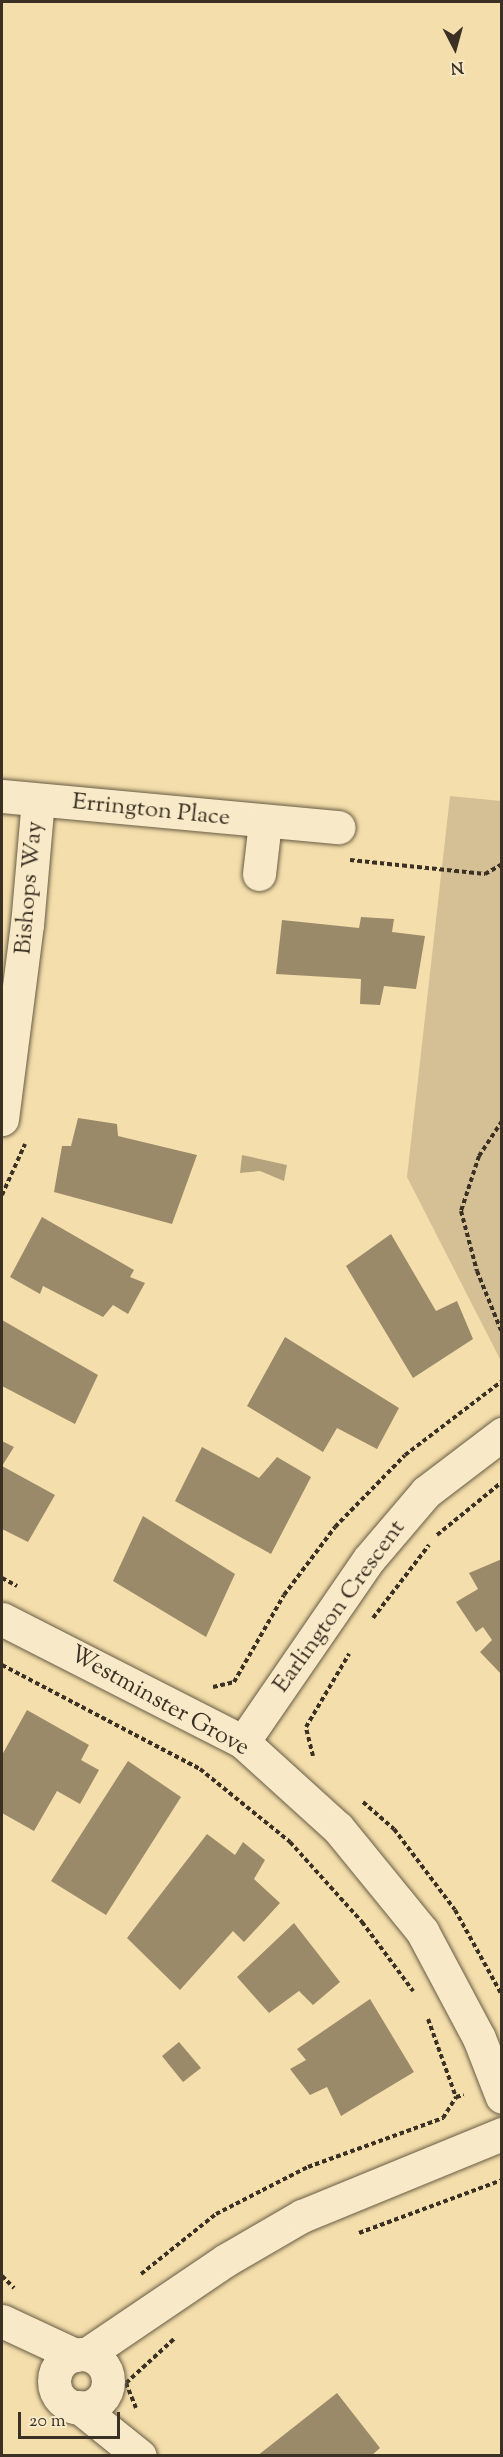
<!DOCTYPE html>
<style>
body{margin:0}
#map{position:relative;width:503px;height:2457px;overflow:hidden;background:#f4deab;font-family:"Sorts Mill Goudy",serif}
div>[style]{position:absolute}
[style*='--x']{left:calc(var(--x)*1px);top:calc(var(--y)*1px);width:calc(var(--w)*1px);rotate:calc(var(--a)*1deg)}
.green>*{inset:0;background:#d4c094}
.water>*{inset:0;background:#b5a37d}
.building>*{inset:0;background:#9b8a6a}
.path>*{height:4px;margin-top:-2px;transform-origin:0;background:repeating-linear-gradient(90deg,#3a3023 0 4.5px,transparent 0 7.5px)}
.roads{filter:drop-shadow(0 0 2px #685c45) drop-shadow(0 0 2px #685c45)}
.street>*{height:33px;margin:-16.5px;padding:0 16.5px;transform-origin:16.5px;border-radius:16.5px;background:#f8eac8}
.street>.ring{margin:-16.5px;padding:0;box-sizing:content-box;background:none;border:33px solid #f8eac8;border-radius:50%}
span{translate:-50% -50%;white-space:nowrap;text-align:center;line-height:1.15;-webkit-text-stroke:5px #f8eac8;paint-order:stroke}
.street-label{font-size:24px;color:#3a3023}
.frame{position:absolute;inset:0;border:3px solid #3a3023;pointer-events:none}
.north{position:absolute;left:425px;top:18px;width:60px;height:60px;-webkit-text-stroke:4px #f8eac8;paint-order:stroke;rotate:174deg;font-size:16px;font-weight:700;line-height:24px;text-align:center;color:#3a3023}
.north::after{content:'';display:block;margin:auto;width:21px;height:27px;background:#3a3023;clip-path:polygon(50% 0,100% 100%,50% 72%,0 100%)}
.scale{position:absolute;left:18px;top:2412px;width:102px;height:27px;box-sizing:border-box;border:3px solid #3a3023;border-top:0;padding-left:8px;font-size:18px;line-height:21px;white-space:nowrap;color:#3a3023;-webkit-text-stroke:4px #f8eac8;paint-order:stroke}
</style>
<div id="map">
<div class="green">
<div style="clip-path:polygon(450px 796px,501px 801px,501px 1361px,407px 1177px)"></div>
</div>
<div class="water">
<div style="clip-path:polygon(242px 1155px,287px 1165px,284px 1181px,260px 1171px,240px 1173px)"></div>
</div>
<div class="building">
<div style="clip-path:polygon(361px 917px,394px 919px,392px 932px,425px 936px,416px 989px,384px 986px,380px 1005px,360px 1004px,361px 979px,276px 974px,282px 920px,359px 928px)"></div>
<div style="clip-path:polygon(78px 1118px,117px 1124px,118px 1136px,197px 1155px,172px 1224px,54px 1192px,62px 1146px,71px 1146px)"></div>
<div style="clip-path:polygon(42px 1217px,134px 1270px,130px 1277px,145px 1283px,128px 1314px,113px 1305px,103px 1317px,43px 1286px,40px 1294px,10px 1277px)"></div>
<div style="clip-path:polygon(391px 1234px,436px 1311px,457px 1301px,473px 1339px,413px 1378px,346px 1266px)"></div>
<div style="clip-path:polygon(2px 1320px,98px 1375px,75px 1424px,2px 1386px)"></div>
<div style="clip-path:polygon(285px 1337px,399px 1408px,377px 1449px,337px 1428px,323px 1452px,247px 1406px)"></div>
<div style="clip-path:polygon(2px 1441px,14px 1447px,2px 1466px,55px 1495px,28px 1542px,2px 1529px)"></div>
<div style="clip-path:polygon(202px 1447px,259px 1478px,277px 1457px,311px 1477px,271px 1554px,175px 1501px)"></div>
<div style="clip-path:polygon(143px 1516px,235px 1574px,206px 1637px,113px 1581px)"></div>
<div style="clip-path:polygon(502px 1559px,502px 1675px,480px 1652px,492px 1640px,483px 1627px,476px 1632px,456px 1602px,478px 1589px,469px 1573px)"></div>
<div style="clip-path:polygon(27px 1710px,89px 1745px,81px 1760px,99px 1770px,80px 1804px,57px 1791px,34px 1831px,2px 1813px,2px 1755px)"></div>
<div style="clip-path:polygon(128px 1761px,181px 1797px,106px 1915px,51px 1881px)"></div>
<div style="clip-path:polygon(207px 1834px,235px 1855px,243px 1842px,265px 1860px,254px 1879px,280px 1903px,244px 1942px,233px 1931px,180px 1990px,127px 1938px)"></div>
<div style="clip-path:polygon(294px 1923px,340px 1982px,313px 2005px,299px 1991px,269px 2013px,237px 1977px)"></div>
<div style="clip-path:polygon(370px 1999px,414px 2072px,341px 2116px,327px 2087px,310px 2095px,290px 2069px,306px 2060px,297px 2049px)"></div>
<div style="clip-path:polygon(179px 2042px,201px 2068px,183px 2082px,162px 2056px)"></div>
<div style="clip-path:polygon(337px 2393px,380px 2448px,371px 2456px,257px 2456px)"></div>
</div>
<div class="path">
<div style="--x:350;--y:860;--w:136;--a:5.9"></div>
<div style="--x:485;--y:874;--w:20;--a:-30"></div>
<div style="--x:502;--y:1121;--w:42;--a:123.3"></div>
<div style="--x:479;--y:1156;--w:58;--a:108.1"></div>
<div style="--x:461;--y:1211;--w:62;--a:75.1"></div>
<div style="--x:477;--y:1271;--w:67;--a:68"></div>
<div style="--x:2;--y:1195;--w:56;--a:-65.7"></div>
<div style="--x:437;--y:1535;--w:84;--a:-39.2"></div>
<div style="--x:2;--y:1578;--w:17;--a:28"></div>
<div style="--x:373;--y:1618;--w:92;--a:-52.5"></div>
<div style="--x:2;--y:1665;--w:224;--a:27.7"></div>
<div style="--x:200;--y:1769;--w:116;--a:39"></div>
<div style="--x:290;--y:1842;--w:108;--a:48"></div>
<div style="--x:362;--y:1922;--w:86;--a:53.5"></div>
<div style="--x:213;--y:1687;--w:22;--a:-13"></div>
<div style="--x:234;--y:1682;--w:100;--a:-60.1"></div>
<div style="--x:284;--y:1595;--w:85;--a:-53.1"></div>
<div style="--x:335;--y:1527;--w:100;--a:-45.8"></div>
<div style="--x:405;--y:1455;--w:122;--a:-37.3"></div>
<div style="--x:313;--y:1756;--w:30;--a:-104"></div>
<div style="--x:306;--y:1727;--w:85;--a:-59.5"></div>
<div style="--x:363;--y:1802;--w:41;--a:41.1"></div>
<div style="--x:394;--y:1829;--w:101;--a:53"></div>
<div style="--x:455;--y:1910;--w:97;--a:61.1"></div>
<div style="--x:428;--y:2019;--w:83;--a:70.3"></div>
<div style="--x:359;--y:2233;--w:153;--a:-20.3"></div>
<div style="--x:141;--y:2274;--w:96;--a:-38.7"></div>
<div style="--x:216;--y:2214;--w:103;--a:-27.1"></div>
<div style="--x:308;--y:2167;--w:144;--a:-19.9"></div>
<div style="--x:443;--y:2118;--w:25;--a:-58"></div>
<div style="--x:456;--y:2097;--w:8;--a:-14"></div>
<div style="--x:2;--y:2276;--w:17;--a:45"></div>
<div style="--x:136;--y:2408;--w:27;--a:-112"></div>
<div style="--x:126;--y:2383;--w:65;--a:-42.5"></div>
</div>
<div class="roads">
<div class="street">
<div style="--x:2;--y:796;--w:338;--a:5.3"></div>
<div style="--x:259;--y:874;--w:52;--a:-83.4"></div>
<div style="--x:2;--y:1119;--w:196;--a:-82.7"></div>
<div style="--x:27;--y:925;--w:125;--a:-85"></div>
<div style="--x:2;--y:1619;--w:271;--a:27"></div>
<div style="--x:243;--y:1742;--w:128;--a:42.2"></div>
<div style="--x:338;--y:1828;--w:133;--a:50.8"></div>
<div style="--x:422;--y:1931;--w:121;--a:62"></div>
<div style="--x:479;--y:2038;--w:63;--a:68.7"></div>
<div style="--x:243;--y:1742;--w:222;--a:-55.5"></div>
<div style="--x:369;--y:1559;--w:88;--a:-49.6"></div>
<div style="--x:426;--y:1492;--w:96;--a:-37.3"></div>
<div style="--x:2;--y:2321;--w:81;--a:25"></div>
<div style="--x:87;--y:2354;--w:168;--a:-34.1"></div>
<div style="--x:226;--y:2260;--w:88;--a:-30.1"></div>
<div style="--x:302;--y:2216;--w:216;--a:-22.3"></div>
<div class="ring" style="left:54px;top:2354px;width:21px;height:21px"></div>
<div style="--x:79;--y:2407;--w:78;--a:38.8"></div>
</div>
</div>
<div class="street-label">
<span style="left:151px;top:811px;rotate:6deg">Errington Place</span>
<span style="left:30px;top:888px;rotate:-85deg">Bishops Way</span>
<span style="left:340px;top:1607px;rotate:-54deg">Earlington Crescent</span>
<span style="left:159px;top:1702px;rotate:29deg">Westminster Grove</span>
</div>
<div class="frame"></div>
<div class="north">N</div>
<div class="scale">20 m</div>
</div>
